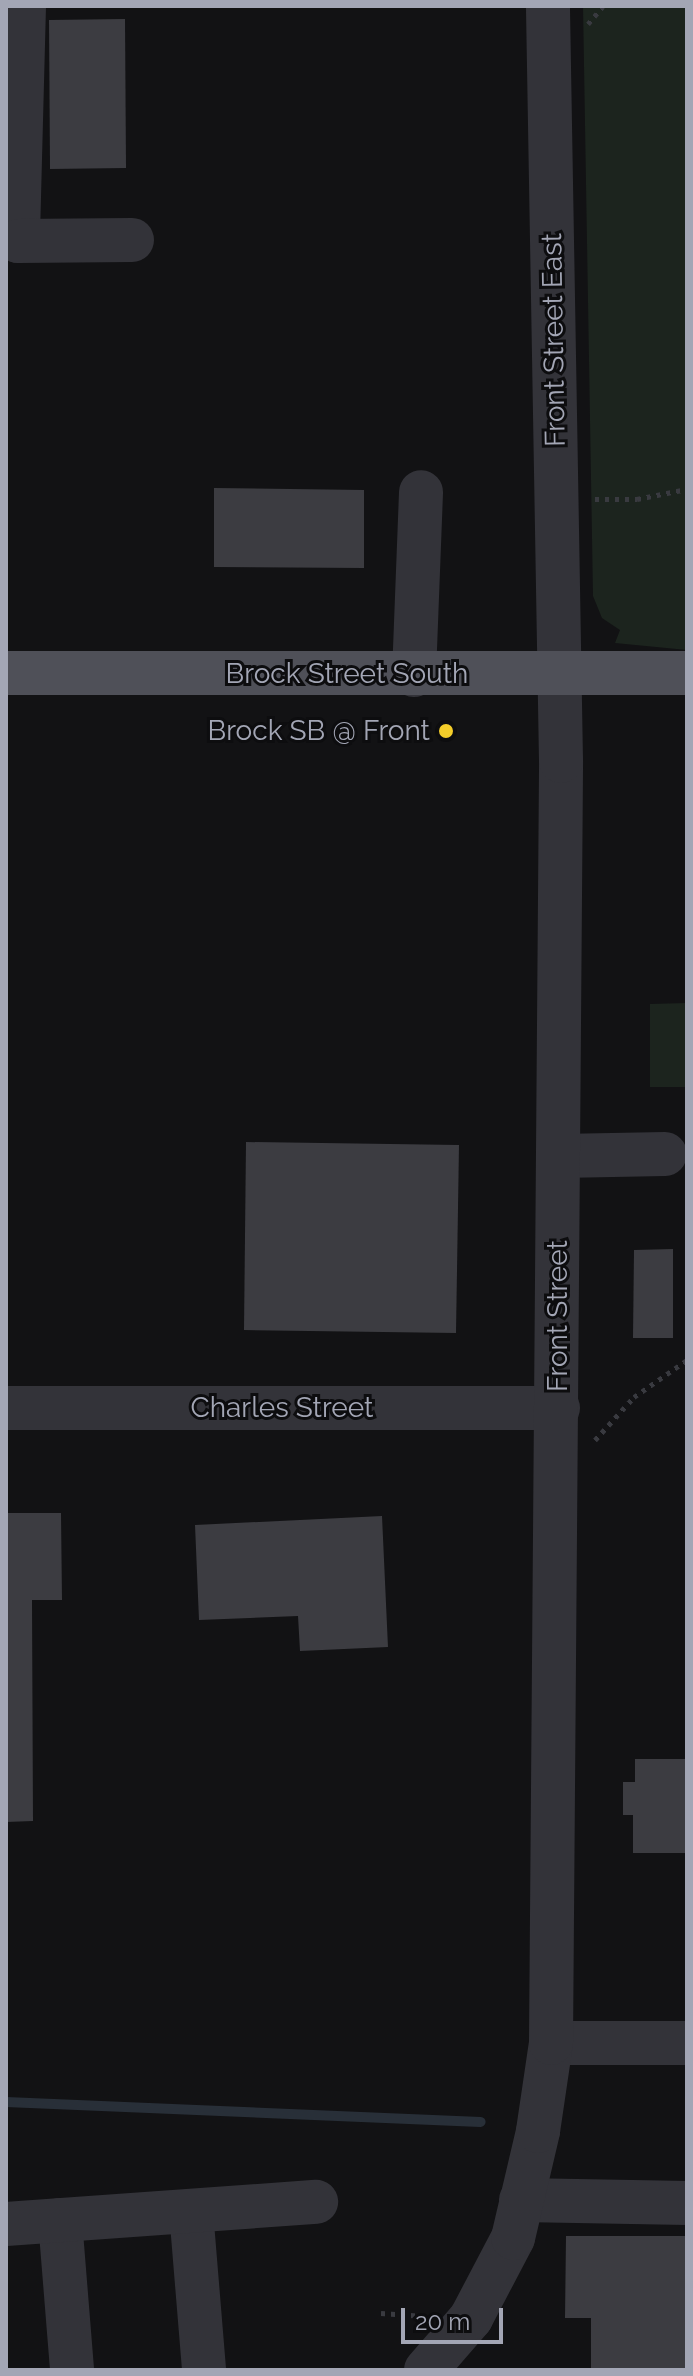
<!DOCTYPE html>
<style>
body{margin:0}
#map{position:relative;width:693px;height:2376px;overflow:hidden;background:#121214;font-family:Raleway,sans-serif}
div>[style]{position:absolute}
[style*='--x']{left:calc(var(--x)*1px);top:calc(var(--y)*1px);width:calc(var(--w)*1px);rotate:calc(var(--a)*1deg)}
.green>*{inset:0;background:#1c241e}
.stream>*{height:10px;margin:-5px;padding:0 5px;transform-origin:5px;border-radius:5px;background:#282f38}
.building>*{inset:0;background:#3c3c41}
.path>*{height:5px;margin-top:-2.5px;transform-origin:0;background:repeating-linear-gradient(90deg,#393a40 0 4px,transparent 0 10px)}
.minor>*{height:44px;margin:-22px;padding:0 22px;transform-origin:22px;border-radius:22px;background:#333339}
.major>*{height:44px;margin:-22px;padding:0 22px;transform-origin:22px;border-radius:22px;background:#4f5058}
.dots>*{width:22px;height:22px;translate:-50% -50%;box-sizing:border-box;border:4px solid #0d0d0f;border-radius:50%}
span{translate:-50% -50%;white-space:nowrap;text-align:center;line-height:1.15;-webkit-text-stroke:6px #0d0d0f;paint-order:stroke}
.street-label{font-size:28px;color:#a3a6b5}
.poi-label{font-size:28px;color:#a3a6b5}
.right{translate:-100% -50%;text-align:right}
.frame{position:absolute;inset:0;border:8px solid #a3a6b5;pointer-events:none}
.scale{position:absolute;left:401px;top:2308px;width:102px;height:36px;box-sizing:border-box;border:4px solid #a3a6b5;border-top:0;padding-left:10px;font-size:24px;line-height:28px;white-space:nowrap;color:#a3a6b5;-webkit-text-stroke:6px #0d0d0f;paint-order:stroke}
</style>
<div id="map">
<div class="green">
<div style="clip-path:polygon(583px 6px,687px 6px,687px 650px,615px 643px,620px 630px,602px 618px,593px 596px)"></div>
<div style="clip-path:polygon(687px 1003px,687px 1087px,650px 1087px,650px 1004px)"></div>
</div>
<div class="stream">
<div style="--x:6;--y:2102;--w:475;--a:2.4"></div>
</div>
<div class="building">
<div style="clip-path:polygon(125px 19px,126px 168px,50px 169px,49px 20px)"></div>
<div style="clip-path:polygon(214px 488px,364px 490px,364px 568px,214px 567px)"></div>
<div style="clip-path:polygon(246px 1142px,459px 1145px,456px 1333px,244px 1330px)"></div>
<div style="clip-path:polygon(673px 1249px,673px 1338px,633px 1338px,634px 1250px)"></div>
<div style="clip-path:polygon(6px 1513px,61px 1513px,62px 1600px,32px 1600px,33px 1821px,6px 1822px)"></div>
<div style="clip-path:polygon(382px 1516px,388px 1647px,300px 1651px,298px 1616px,199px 1620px,195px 1525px)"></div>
<div style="clip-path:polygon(635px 1759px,685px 1759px,685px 1853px,633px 1853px,633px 1815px,623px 1815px,623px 1782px,635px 1782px)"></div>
<div style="clip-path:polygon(566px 2236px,687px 2236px,687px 2370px,591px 2370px,591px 2318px,565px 2318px)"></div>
</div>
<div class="path">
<div style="--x:588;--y:24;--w:23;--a:-50"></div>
<div style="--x:595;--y:499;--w:42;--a:0"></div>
<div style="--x:637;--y:499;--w:51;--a:-11.3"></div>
<div style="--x:595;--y:1440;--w:58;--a:-47.8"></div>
<div style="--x:634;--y:1397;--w:65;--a:-34.9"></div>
<div style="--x:381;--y:2313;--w:43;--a:4"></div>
</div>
<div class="minor">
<div style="--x:24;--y:6;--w:235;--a:91.5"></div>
<div style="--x:18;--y:241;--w:114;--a:-0.5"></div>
<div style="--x:414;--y:675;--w:183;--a:-87.8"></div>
<div style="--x:560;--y:1156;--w:105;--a:-1.1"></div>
<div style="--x:6;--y:1408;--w:552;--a:0"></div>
<div style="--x:551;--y:2043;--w:136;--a:0"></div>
<div style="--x:521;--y:2200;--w:166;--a:1"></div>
<div style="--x:191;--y:2211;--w:160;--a:85.3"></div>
<div style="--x:60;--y:2220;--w:150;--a:85.4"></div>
<div style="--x:6;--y:2224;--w:311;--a:-4.1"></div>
<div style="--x:426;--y:2370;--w:69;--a:-49.1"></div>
<div style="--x:471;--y:2318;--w:90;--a:-62.3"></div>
<div style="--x:513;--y:2238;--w:110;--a:-76.8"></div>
<div style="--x:538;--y:2131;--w:89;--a:-81.6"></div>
<div style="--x:551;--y:2043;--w:1282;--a:-89.55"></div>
<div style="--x:561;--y:761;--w:755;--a:-90.99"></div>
</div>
<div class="major">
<div style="--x:6;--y:673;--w:681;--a:0"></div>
</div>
<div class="dots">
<div style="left:446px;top:731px;background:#f4cd2a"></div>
</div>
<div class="street-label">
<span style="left:554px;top:340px;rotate:-91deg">Front Street East</span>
<span style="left:347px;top:674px">Brock Street South</span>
<span style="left:558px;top:1316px;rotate:-90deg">Front Street</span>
<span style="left:282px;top:1408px">Charles Street</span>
</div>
<div class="poi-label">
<span class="right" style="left:430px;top:731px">Brock SB @ Front</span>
</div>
<div class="frame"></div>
<div class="scale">20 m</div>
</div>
